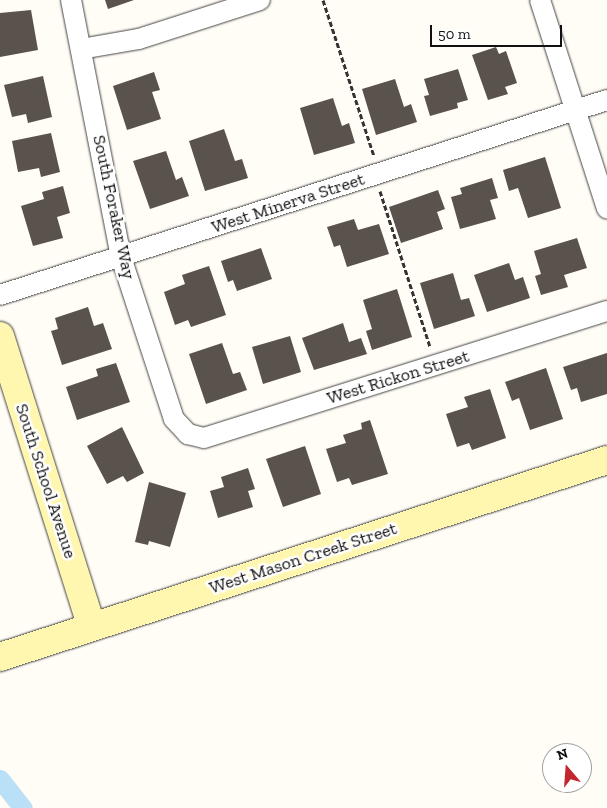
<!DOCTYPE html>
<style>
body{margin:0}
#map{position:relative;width:607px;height:808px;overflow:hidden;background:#fffdf5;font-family:"Zilla Slab",serif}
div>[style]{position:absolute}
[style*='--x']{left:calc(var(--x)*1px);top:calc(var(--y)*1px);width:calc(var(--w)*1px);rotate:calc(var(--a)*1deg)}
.canal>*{height:19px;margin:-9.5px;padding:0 9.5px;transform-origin:9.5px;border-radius:9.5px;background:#b9e0f7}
.building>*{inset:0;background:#5a524d}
.path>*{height:3px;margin-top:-1.5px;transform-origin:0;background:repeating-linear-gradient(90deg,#333 0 5px,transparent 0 7.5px)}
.roads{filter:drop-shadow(0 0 1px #444) drop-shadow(0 0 1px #444)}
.street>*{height:20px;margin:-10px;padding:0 10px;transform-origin:10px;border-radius:10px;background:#fff}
.secondary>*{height:28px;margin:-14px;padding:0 14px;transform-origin:14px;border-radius:14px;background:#fff6b0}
span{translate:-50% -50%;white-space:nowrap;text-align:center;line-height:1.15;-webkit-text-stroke:5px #fff;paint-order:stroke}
.street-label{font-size:18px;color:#111}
.north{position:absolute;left:542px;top:743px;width:50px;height:50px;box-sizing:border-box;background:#fff;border:1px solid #a0a0a0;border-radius:50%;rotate:342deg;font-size:14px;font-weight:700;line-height:20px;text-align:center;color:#111}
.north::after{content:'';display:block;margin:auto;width:18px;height:22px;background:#c4262e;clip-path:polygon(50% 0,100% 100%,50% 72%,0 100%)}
.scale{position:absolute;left:430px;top:25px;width:132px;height:22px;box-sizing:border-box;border:2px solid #111;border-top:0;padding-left:6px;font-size:15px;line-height:18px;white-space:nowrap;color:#111;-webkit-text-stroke:4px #fff;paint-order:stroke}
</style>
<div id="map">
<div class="canal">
<div style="--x:0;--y:779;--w:37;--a:52"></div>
</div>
<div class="building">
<div style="clip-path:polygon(105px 0,134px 0,108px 9px)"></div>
<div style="clip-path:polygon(31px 10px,38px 50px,0 57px,0 13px)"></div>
<div style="clip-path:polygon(496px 47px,499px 54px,506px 51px,517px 83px,505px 87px,508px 94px,488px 100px,472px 55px)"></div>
<div style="clip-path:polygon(458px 69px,468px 100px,457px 103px,458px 108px,430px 116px,424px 96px,429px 95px,424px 79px)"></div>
<div style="clip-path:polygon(154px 72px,160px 90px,152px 92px,161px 119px,127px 130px,113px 86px)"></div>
<div style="clip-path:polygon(43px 76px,52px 117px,28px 123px,26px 114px,12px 117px,4px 85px)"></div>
<div style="clip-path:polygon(395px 79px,404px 107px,411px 104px,417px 122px,376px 135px,362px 89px)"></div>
<div style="clip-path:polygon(333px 98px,342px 126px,349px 123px,355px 143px,314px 155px,300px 108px)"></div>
<div style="clip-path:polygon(224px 129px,235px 161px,242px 159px,248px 178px,205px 191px,189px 141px)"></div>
<div style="clip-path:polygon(51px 133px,60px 172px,41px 177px,39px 168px,18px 172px,12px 141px)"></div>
<div style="clip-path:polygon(166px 151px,176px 180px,182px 177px,189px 196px,150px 209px,133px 161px)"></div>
<div style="clip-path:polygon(545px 157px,561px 208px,528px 218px,518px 188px,509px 191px,503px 170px)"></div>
<div style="clip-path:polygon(492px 178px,498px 198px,490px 200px,496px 219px,460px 229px,451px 197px,462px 194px,460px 188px)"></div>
<div style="clip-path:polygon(63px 186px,70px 213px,57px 217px,63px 238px,33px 246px,21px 206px,44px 199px,42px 192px)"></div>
<div style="clip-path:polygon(438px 190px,445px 209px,437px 212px,443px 229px,401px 243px,389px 207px)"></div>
<div style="clip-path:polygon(354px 219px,358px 230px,379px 224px,389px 254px,347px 267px,340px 245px,334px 247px,327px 227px)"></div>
<div style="clip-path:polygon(577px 238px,587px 268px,564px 275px,568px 287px,541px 295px,535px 276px,541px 274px,534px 251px)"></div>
<div style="clip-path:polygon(261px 248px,272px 279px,237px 291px,233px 280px,228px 282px,221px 261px)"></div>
<div style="clip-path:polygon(509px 263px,515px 280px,523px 277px,530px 298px,487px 312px,474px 275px)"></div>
<div style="clip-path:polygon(209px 266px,226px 315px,191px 327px,188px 320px,175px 325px,164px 292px,185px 284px,182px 275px)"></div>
<div style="clip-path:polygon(453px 273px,461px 300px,469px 298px,475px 316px,434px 329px,420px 283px)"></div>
<div style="clip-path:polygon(397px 289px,412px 337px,372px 350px,366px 331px,372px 329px,363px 300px)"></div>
<div style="clip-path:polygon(88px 307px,94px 326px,103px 323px,112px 349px,62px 365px,51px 331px,58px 329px,55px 318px)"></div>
<div style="clip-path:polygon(343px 323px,349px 342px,361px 338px,367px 354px,314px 370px,302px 338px)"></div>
<div style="clip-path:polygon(290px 336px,301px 372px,263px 384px,252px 347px)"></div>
<div style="clip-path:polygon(222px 343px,233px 374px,240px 372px,247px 390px,206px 404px,189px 354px)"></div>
<div style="clip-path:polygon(607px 353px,607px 394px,581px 402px,577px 388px,571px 390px,563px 367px)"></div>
<div style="clip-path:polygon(116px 363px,130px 402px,77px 420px,66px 387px,98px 376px,96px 369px)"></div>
<div style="clip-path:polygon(546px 368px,563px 419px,530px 430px,519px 398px,512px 401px,505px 382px)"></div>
<div style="clip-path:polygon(490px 389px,506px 438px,472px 450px,469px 443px,457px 447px,446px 414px,468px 407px,464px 397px)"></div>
<div style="clip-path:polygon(370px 420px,388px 474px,352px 485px,349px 478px,337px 482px,326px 449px,346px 443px,343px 435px,362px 429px,361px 423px)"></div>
<div style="clip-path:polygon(122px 427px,144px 473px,127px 482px,123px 476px,107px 484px,87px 446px)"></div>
<div style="clip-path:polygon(305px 446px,321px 494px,283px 507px,266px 459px)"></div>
<div style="clip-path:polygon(248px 468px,255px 489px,248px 491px,253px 507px,218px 518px,210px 491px,224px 487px,221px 477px)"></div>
<div style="clip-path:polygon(149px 482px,186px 493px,170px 547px,149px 541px,148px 545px,135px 542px)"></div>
</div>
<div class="path">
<div style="--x:323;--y:0;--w:164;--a:71.9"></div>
<div style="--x:380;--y:191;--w:164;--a:72.2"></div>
</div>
<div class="roads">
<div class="street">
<div style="--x:71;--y:0;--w:262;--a:79"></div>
<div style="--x:121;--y:257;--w:170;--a:71.9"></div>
<div style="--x:174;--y:419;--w:21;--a:47"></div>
<div style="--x:188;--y:434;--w:16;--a:14"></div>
<div style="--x:204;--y:438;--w:423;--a:-17.5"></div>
<div style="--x:540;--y:0;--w:219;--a:72.2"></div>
<div style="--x:81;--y:49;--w:59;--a:-9.8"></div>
<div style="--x:139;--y:39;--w:127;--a:-17.9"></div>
<div style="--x:0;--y:295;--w:638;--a:-17.81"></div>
</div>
<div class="secondary">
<div style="--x:0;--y:336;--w:305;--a:72.5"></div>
<div style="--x:0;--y:657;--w:638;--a:-17.98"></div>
</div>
</div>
<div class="street-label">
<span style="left:288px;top:203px;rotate:-18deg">West Minerva Street</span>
<span style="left:114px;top:207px;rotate:78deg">South Foraker Way</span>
<span style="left:398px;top:377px;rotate:-17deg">West Rickon Street</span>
<span style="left:46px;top:481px;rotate:72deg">South School Avenue</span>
<span style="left:303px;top:558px;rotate:-18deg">West Mason Creek Street</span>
</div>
<div class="north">N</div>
<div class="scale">50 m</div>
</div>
